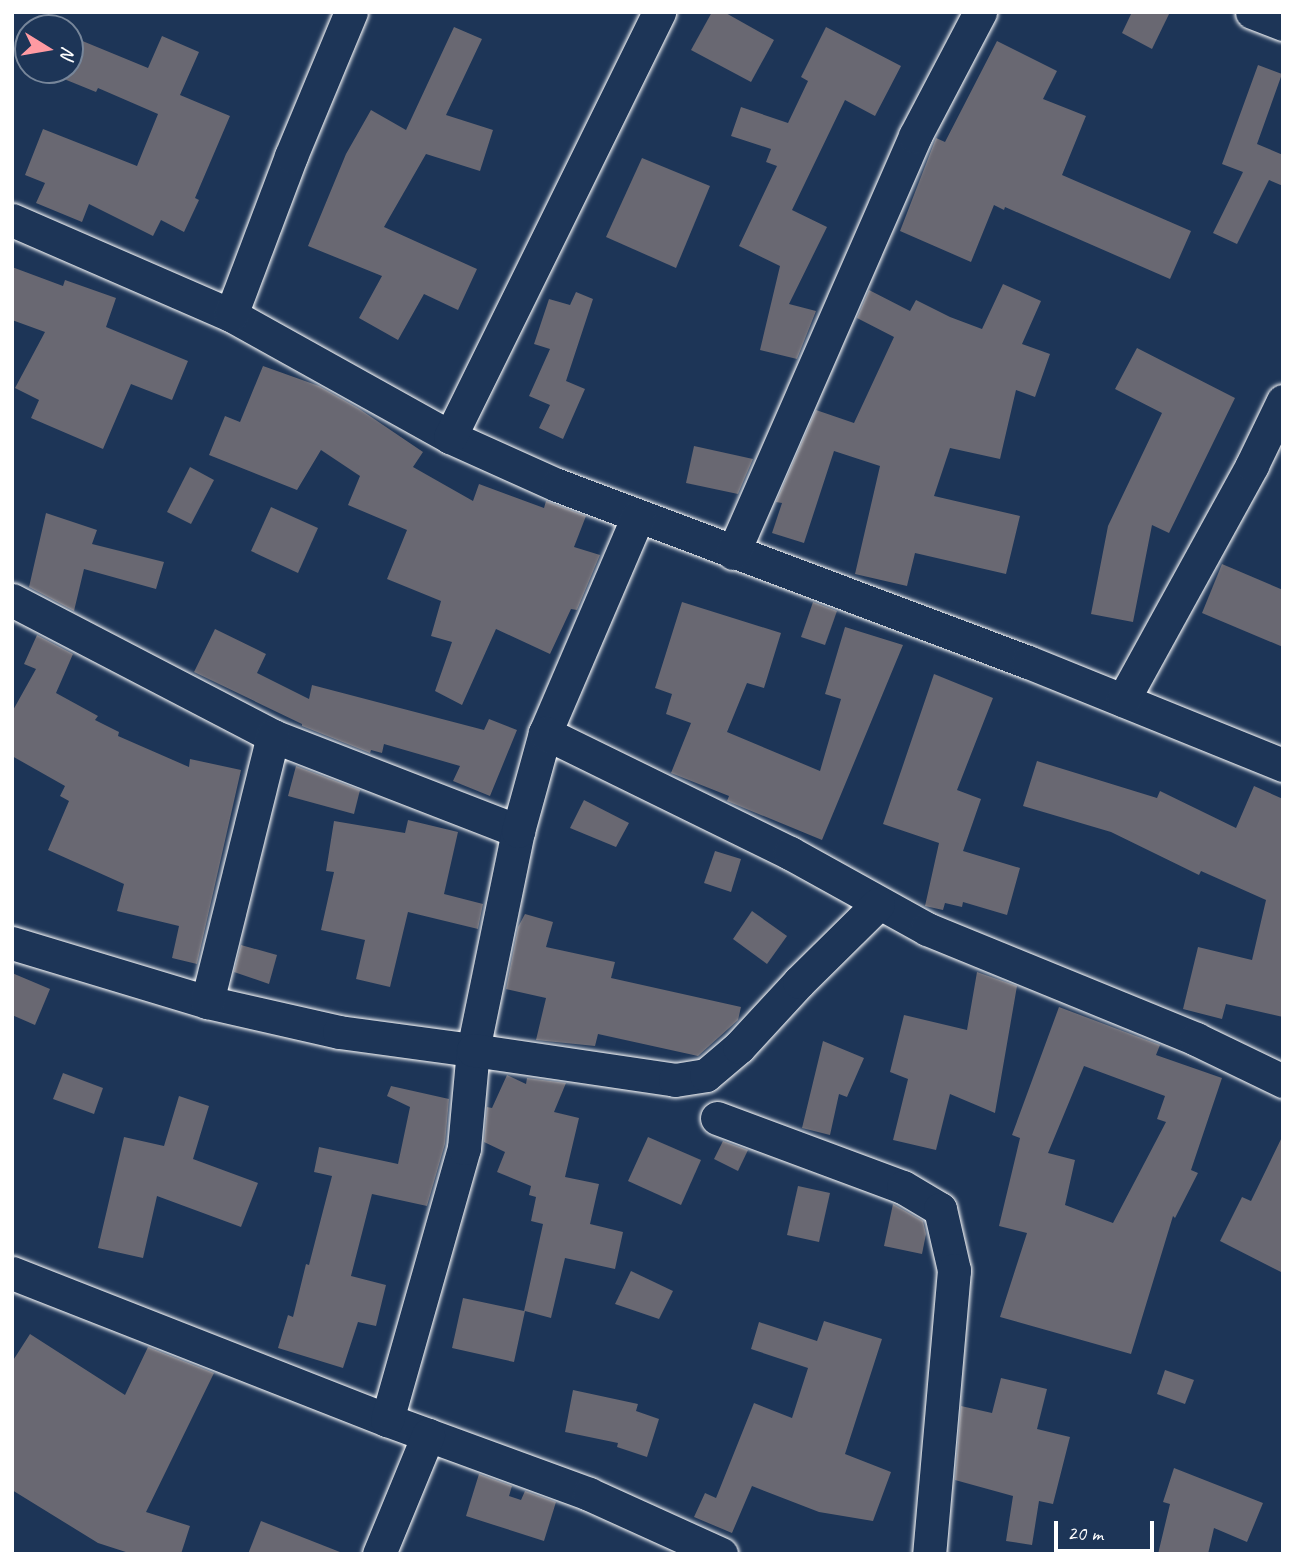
<!DOCTYPE html>
<style>
body{margin:0}
#map{position:relative;width:1295px;height:1566px;overflow:hidden;background:#1d3557;font-family:Caveat,sans-serif}
div>[style]{position:absolute}
[style*='--x']{left:calc(var(--x)*1px);top:calc(var(--y)*1px);width:calc(var(--w)*1px);rotate:calc(var(--a)*1deg)}
.building>*{inset:0;background:#696872}
.roads{filter:drop-shadow(0 0 2px #fff) drop-shadow(0 0 2px #fff)}
.minor>*{height:33px;margin:-16.5px;padding:0 16.5px;transform-origin:16.5px;border-radius:16.5px;background:#1d3557}
span{translate:-50% -50%;white-space:nowrap;text-align:center;line-height:1.15;-webkit-text-stroke:5px #1d3557;paint-order:stroke}
.frame{position:absolute;inset:0;border:14px solid #fff;pointer-events:none}
.north{position:absolute;left:14px;top:14px;width:70px;height:70px;box-sizing:border-box;background:#1d3557;border:2px solid #77869a;border-radius:50%;rotate:101deg;font-size:19px;font-weight:700;line-height:28px;text-align:center;color:#fff}
.north::after{content:'';display:block;margin:auto;width:24px;height:32px;background:#ff9aa2;clip-path:polygon(50% 0,100% 100%,50% 72%,0 100%)}
.scale{position:absolute;left:1054px;top:1521px;width:100px;height:32px;box-sizing:border-box;border:4px solid #fff;border-top:0;padding-left:9px;font-size:21px;line-height:24px;white-space:nowrap;color:#fff;-webkit-text-stroke:5px #1d3557;paint-order:stroke}
</style>
<div id="map">
<div class="building">
<div style="clip-path:polygon(712px 12px,724px 12px,774px 40px,751px 82px,691px 50px)"></div>
<div style="clip-path:polygon(1132px 12px,1170px 12px,1152px 49px,1122px 33px)"></div>
<div style="clip-path:polygon(454px 27px,482px 39px,446px 115px,493px 130px,480px 171px,426px 154px,384px 227px,477px 269px,458px 310px,424px 294px,398px 340px,359px 318px,382px 276px,308px 246px,346px 154px,371px 110px,406px 130px)"></div>
<div style="clip-path:polygon(826px 27px,901px 66px,875px 116px,845px 100px,792px 210px,827px 227px,789px 304px,816px 311px,797px 359px,760px 350px,780px 266px,739px 246px,777px 166px,766px 162px,771px 149px,731px 136px,741px 107px,788px 123px,808px 81px,801px 77px)"></div>
<div style="clip-path:polygon(162px 36px,199px 52px,180px 95px,230px 116px,195px 198px,199px 200px,184px 232px,161px 220px,153px 236px,89px 204px,82px 222px,36px 203px,45px 183px,25px 175px,43px 129px,137px 166px,158px 114px,98px 88px,96px 92px,64px 79px,80px 40px,148px 68px)"></div>
<div style="clip-path:polygon(997px 41px,1057px 71px,1043px 99px,1086px 116px,1062px 175px,1191px 231px,1170px 279px,1005px 207px,1004px 210px,994px 205px,971px 262px,900px 231px,936px 138px,945px 142px)"></div>
<div style="clip-path:polygon(1258px 65px,1282px 74px,1257px 144px,1283px 155px,1283px 186px,1269px 180px,1237px 244px,1213px 233px,1243px 172px,1222px 164px)"></div>
<div style="clip-path:polygon(642px 158px,710px 186px,676px 268px,606px 237px)"></div>
<div style="clip-path:polygon(12px 267px,63px 286px,65px 280px,116px 298px,106px 327px,188px 361px,172px 400px,131px 384px,103px 449px,31px 418px,39px 400px,15px 388px,45px 332px,12px 320px)"></div>
<div style="clip-path:polygon(1003px 284px,1041px 301px,1022px 344px,1050px 354px,1035px 397px,1016px 390px,1000px 459px,950px 448px,934px 496px,1020px 516px,1006px 574px,915px 553px,907px 586px,855px 574px,880px 466px,834px 451px,804px 543px,772px 533px,782px 503px,776px 502px,816px 410px,854px 423px,894px 337px,857px 318px,869px 290px,910px 311px,916px 300px,950px 317px,982px 329px)"></div>
<div style="clip-path:polygon(576px 292px,593px 299px,566px 381px,585px 389px,563px 439px,539px 428px,550px 405px,529px 396px,550px 349px,534px 344px,549px 299px,570px 305px)"></div>
<div style="clip-path:polygon(1137px 348px,1235px 398px,1169px 533px,1152px 525px,1133px 622px,1091px 614px,1108px 526px,1162px 413px,1115px 389px)"></div>
<div style="clip-path:polygon(263px 366px,319px 386px,358px 408px,423px 452px,413px 467px,473px 501px,479px 484px,544px 508px,546px 501px,586px 516px,574px 547px,600px 555px,577px 610px,571px 609px,550px 654px,496px 629px,462px 705px,435px 691px,452px 642px,431px 636px,441px 601px,387px 579px,407px 530px,348px 505px,360px 476px,321px 450px,297px 490px,209px 455px,225px 416px,240px 422px)"></div>
<div style="clip-path:polygon(694px 446px,753px 459px,738px 494px,686px 483px)"></div>
<div style="clip-path:polygon(190px 467px,214px 480px,191px 524px,167px 512px)"></div>
<div style="clip-path:polygon(271px 507px,318px 528px,298px 573px,251px 551px)"></div>
<div style="clip-path:polygon(46px 513px,97px 530px,92px 544px,164px 562px,156px 589px,84px 569px,74px 611px,29px 587px)"></div>
<div style="clip-path:polygon(1222px 564px,1283px 590px,1283px 647px,1202px 613px)"></div>
<div style="clip-path:polygon(682px 602px,781px 633px,764px 688px,747px 683px,727px 732px,820px 771px,841px 699px,825px 694px,845px 627px,903px 645px,822px 840px,727px 801px,729px 796px,671px 773px,691px 723px,666px 714px,672px 694px,655px 688px)"></div>
<div style="clip-path:polygon(813px 602px,837px 611px,825px 645px,801px 637px)"></div>
<div style="clip-path:polygon(215px 629px,266px 654px,257px 673px,309px 699px,312px 685px,484px 730px,489px 719px,517px 730px,490px 796px,453px 781px,460px 766px,384px 744px,382px 753px,371px 750px,370px 753px,302px 726px,302px 724px,194px 672px)"></div>
<div style="clip-path:polygon(37px 635px,73px 654px,56px 693px,98px 716px,95px 720px,119px 732px,118px 736px,189px 767px,190px 759px,241px 770px,197px 964px,172px 958px,179px 926px,117px 911px,124px 884px,48px 850px,69px 801px,60px 796px,65px 786px,12px 756px,12px 712px,36px 669px,24px 664px)"></div>
<div style="clip-path:polygon(934px 674px,993px 698px,957px 790px,981px 799px,963px 851px,1020px 868px,1007px 915px,963px 902px,962px 907px,945px 903px,943px 910px,925px 906px,939px 843px,883px 824px)"></div>
<div style="clip-path:polygon(1037px 761px,1157px 798px,1160px 791px,1236px 828px,1254px 786px,1283px 799px,1283px 1017px,1226px 1004px,1222px 1019px,1183px 1009px,1198px 947px,1252px 960px,1266px 900px,1201px 871px,1199px 875px,1111px 832px,1023px 806px)"></div>
<div style="clip-path:polygon(296px 766px,360px 790px,354px 814px,288px 796px)"></div>
<div style="clip-path:polygon(584px 800px,629px 823px,616px 847px,570px 828px)"></div>
<div style="clip-path:polygon(408px 820px,458px 832px,444px 894px,483px 904px,478px 929px,408px 912px,390px 987px,356px 979px,365px 940px,321px 930px,334px 872px,326px 871px,334px 821px,405px 833px)"></div>
<div style="clip-path:polygon(715px 851px,741px 859px,731px 892px,704px 883px)"></div>
<div style="clip-path:polygon(752px 911px,787px 936px,767px 964px,733px 939px)"></div>
<div style="clip-path:polygon(525px 914px,553px 922px,546px 947px,615px 962px,611px 978px,741px 1007px,738px 1020px,698px 1056px,598px 1034px,595px 1046px,536px 1040px,546px 998px,506px 989px,518px 927px)"></div>
<div style="clip-path:polygon(241px 945px,277px 955px,269px 984px,234px 972px)"></div>
<div style="clip-path:polygon(977px 972px,1017px 986px,995px 1113px,950px 1094px,936px 1150px,893px 1140px,908px 1079px,890px 1072px,904px 1015px,967px 1030px)"></div>
<div style="clip-path:polygon(12px 973px,50px 989px,35px 1025px,12px 1015px)"></div>
<div style="clip-path:polygon(evenodd,1059px 1007px,1160px 1045px,1156px 1055px,1222px 1078px,1191px 1170px,1198px 1173px,1175px 1218px,1173px 1216px,1131px 1354px,1000px 1317px,1027px 1233px,999px 1226px,1020px 1138px,1012px 1135px,1059px 1007px,1084px 1066px,1165px 1096px,1157px 1119px,1166px 1122px,1113px 1223px,1065px 1205px,1075px 1160px,1048px 1153px,1084px 1066px)"></div>
<div style="clip-path:polygon(823px 1041px,864px 1058px,847px 1097px,839px 1094px,830px 1135px,802px 1128px)"></div>
<div style="clip-path:polygon(63px 1073px,103px 1088px,94px 1114px,53px 1099px)"></div>
<div style="clip-path:polygon(507px 1075px,526px 1084px,527px 1078px,566px 1083px,554px 1112px,579px 1118px,565px 1177px,599px 1184px,590px 1224px,623px 1232px,615px 1269px,565px 1258px,551px 1318px,525px 1311px,514px 1362px,452px 1348px,463px 1298px,524px 1311px,543px 1224px,531px 1221px,536px 1197px,529px 1195px,531px 1186px,497px 1172px,505px 1152px,484px 1142px,487px 1107px,492px 1108px)"></div>
<div style="clip-path:polygon(391px 1086px,449px 1099px,445px 1144px,427px 1206px,372px 1194px,351px 1276px,386px 1285px,376px 1326px,358px 1322px,343px 1368px,278px 1348px,288px 1315px,293px 1317px,306px 1264px,309px 1265px,332px 1176px,314px 1172px,319px 1147px,398px 1164px,410px 1107px,387px 1096px)"></div>
<div style="clip-path:polygon(179px 1096px,209px 1106px,193px 1159px,258px 1183px,241px 1227px,157px 1196px,143px 1258px,98px 1248px,124px 1137px,164px 1146px)"></div>
<div style="clip-path:polygon(1283px 1135px,1283px 1273px,1220px 1241px,1242px 1197px,1251px 1201px)"></div>
<div style="clip-path:polygon(648px 1137px,701px 1160px,681px 1205px,628px 1181px)"></div>
<div style="clip-path:polygon(723px 1141px,748px 1150px,738px 1171px,714px 1159px)"></div>
<div style="clip-path:polygon(798px 1186px,830px 1193px,819px 1242px,787px 1235px)"></div>
<div style="clip-path:polygon(893px 1204px,923px 1221px,926px 1234px,922px 1254px,884px 1246px)"></div>
<div style="clip-path:polygon(631px 1271px,673px 1291px,659px 1319px,615px 1304px)"></div>
<div style="clip-path:polygon(824px 1321px,882px 1339px,845px 1454px,891px 1472px,873px 1521px,819px 1512px,752px 1486px,732px 1533px,694px 1517px,705px 1493px,716px 1498px,754px 1403px,792px 1418px,808px 1368px,751px 1349px,759px 1322px,817px 1341px)"></div>
<div style="clip-path:polygon(30px 1334px,125px 1395px,148px 1347px,214px 1373px,146px 1512px,190px 1526px,181px 1554px,132px 1554px,98px 1543px,12px 1490px,12px 1362px)"></div>
<div style="clip-path:polygon(1165px 1370px,1194px 1380px,1185px 1404px,1157px 1394px)"></div>
<div style="clip-path:polygon(1001px 1378px,1047px 1389px,1037px 1429px,1070px 1437px,1053px 1504px,1039px 1501px,1032px 1545px,1006px 1541px,1013px 1496px,955px 1480px,961px 1406px,992px 1413px)"></div>
<div style="clip-path:polygon(573px 1390px,638px 1404px,636px 1411px,659px 1419px,647px 1457px,617px 1447px,618px 1443px,565px 1432px)"></div>
<div style="clip-path:polygon(1174px 1468px,1263px 1503px,1247px 1542px,1214px 1528px,1208px 1554px,1158px 1554px,1170px 1504px,1163px 1502px)"></div>
<div style="clip-path:polygon(479px 1474px,512px 1486px,509px 1496px,521px 1500px,525px 1491px,556px 1502px,544px 1541px,466px 1516px)"></div>
<div style="clip-path:polygon(261px 1521px,340px 1552px,339px 1554px,248px 1554px)"></div>
</div>
<div class="roads">
<div class="minor">
<div style="--x:1252;--y:12;--w:33;--a:21"></div>
<div style="--x:12;--y:220;--w:239;--a:23.5"></div>
<div style="--x:231;--y:315;--w:251;--a:29.1"></div>
<div style="--x:450;--y:437;--w:117;--a:24.2"></div>
<div style="--x:557;--y:485;--w:503;--a:20.6"></div>
<div style="--x:1028;--y:662;--w:275;--a:22"></div>
<div style="--x:231;--y:315;--w:170;--a:-69.3"></div>
<div style="--x:291;--y:156;--w:156;--a:-67.4"></div>
<div style="--x:450;--y:437;--w:474;--a:-63.8"></div>
<div style="--x:733;--y:553;--w:455;--a:-66.4"></div>
<div style="--x:915;--y:136;--w:140;--a:-62.3"></div>
<div style="--x:12;--y:600;--w:294;--a:27.5"></div>
<div style="--x:273;--y:736;--w:263;--a:21.2"></div>
<div style="--x:1123;--y:700;--w:268;--a:-61.2"></div>
<div style="--x:1252;--y:465;--w:71;--a:-64.2"></div>
<div style="--x:545;--y:733;--w:236;--a:-66.8"></div>
<div style="--x:12;--y:943;--w:204;--a:16.8"></div>
<div style="--x:207;--y:1002;--w:135;--a:12.8"></div>
<div style="--x:339;--y:1032;--w:135;--a:7.7"></div>
<div style="--x:473;--y:1050;--w:224;--a:-78.4"></div>
<div style="--x:518;--y:831;--w:102;--a:-74.6"></div>
<div style="--x:545;--y:733;--w:273;--a:26.1"></div>
<div style="--x:790;--y:853;--w:157;--a:29"></div>
<div style="--x:927;--y:929;--w:291;--a:22.2"></div>
<div style="--x:1196;--y:1039;--w:97;--a:25.8"></div>
<div style="--x:207;--y:1002;--w:274;--a:-76.1"></div>
<div style="--x:717;--y:1118;--w:198;--a:20.4"></div>
<div style="--x:903;--y:1187;--w:43;--a:30.7"></div>
<div style="--x:940;--y:1209;--w:63;--a:77.1"></div>
<div style="--x:954;--y:1270;--w:285;--a:95"></div>
<div style="--x:12;--y:1273;--w:403;--a:21.4"></div>
<div style="--x:387;--y:1420;--w:215;--a:20.1"></div>
<div style="--x:589;--y:1494;--w:145;--a:24.4"></div>
<div style="--x:387;--y:1420;--w:283;--a:-74.2"></div>
<div style="--x:464;--y:1148;--w:98;--a:-84.8"></div>
<div style="--x:473;--y:1050;--w:204;--a:8.4"></div>
<div style="--x:675;--y:1080;--w:31;--a:-9"></div>
<div style="--x:706;--y:1075;--w:43;--a:-40.3"></div>
<div style="--x:739;--y:1047;--w:88;--a:-47.3"></div>
<div style="--x:799;--y:982;--w:111;--a:-44.6"></div>
<div style="--x:379;--y:1554;--w:129;--a:-67.6"></div>
</div>
</div>
<div class="frame"></div>
<div class="north">N</div>
<div class="scale">20 m</div>
</div>
